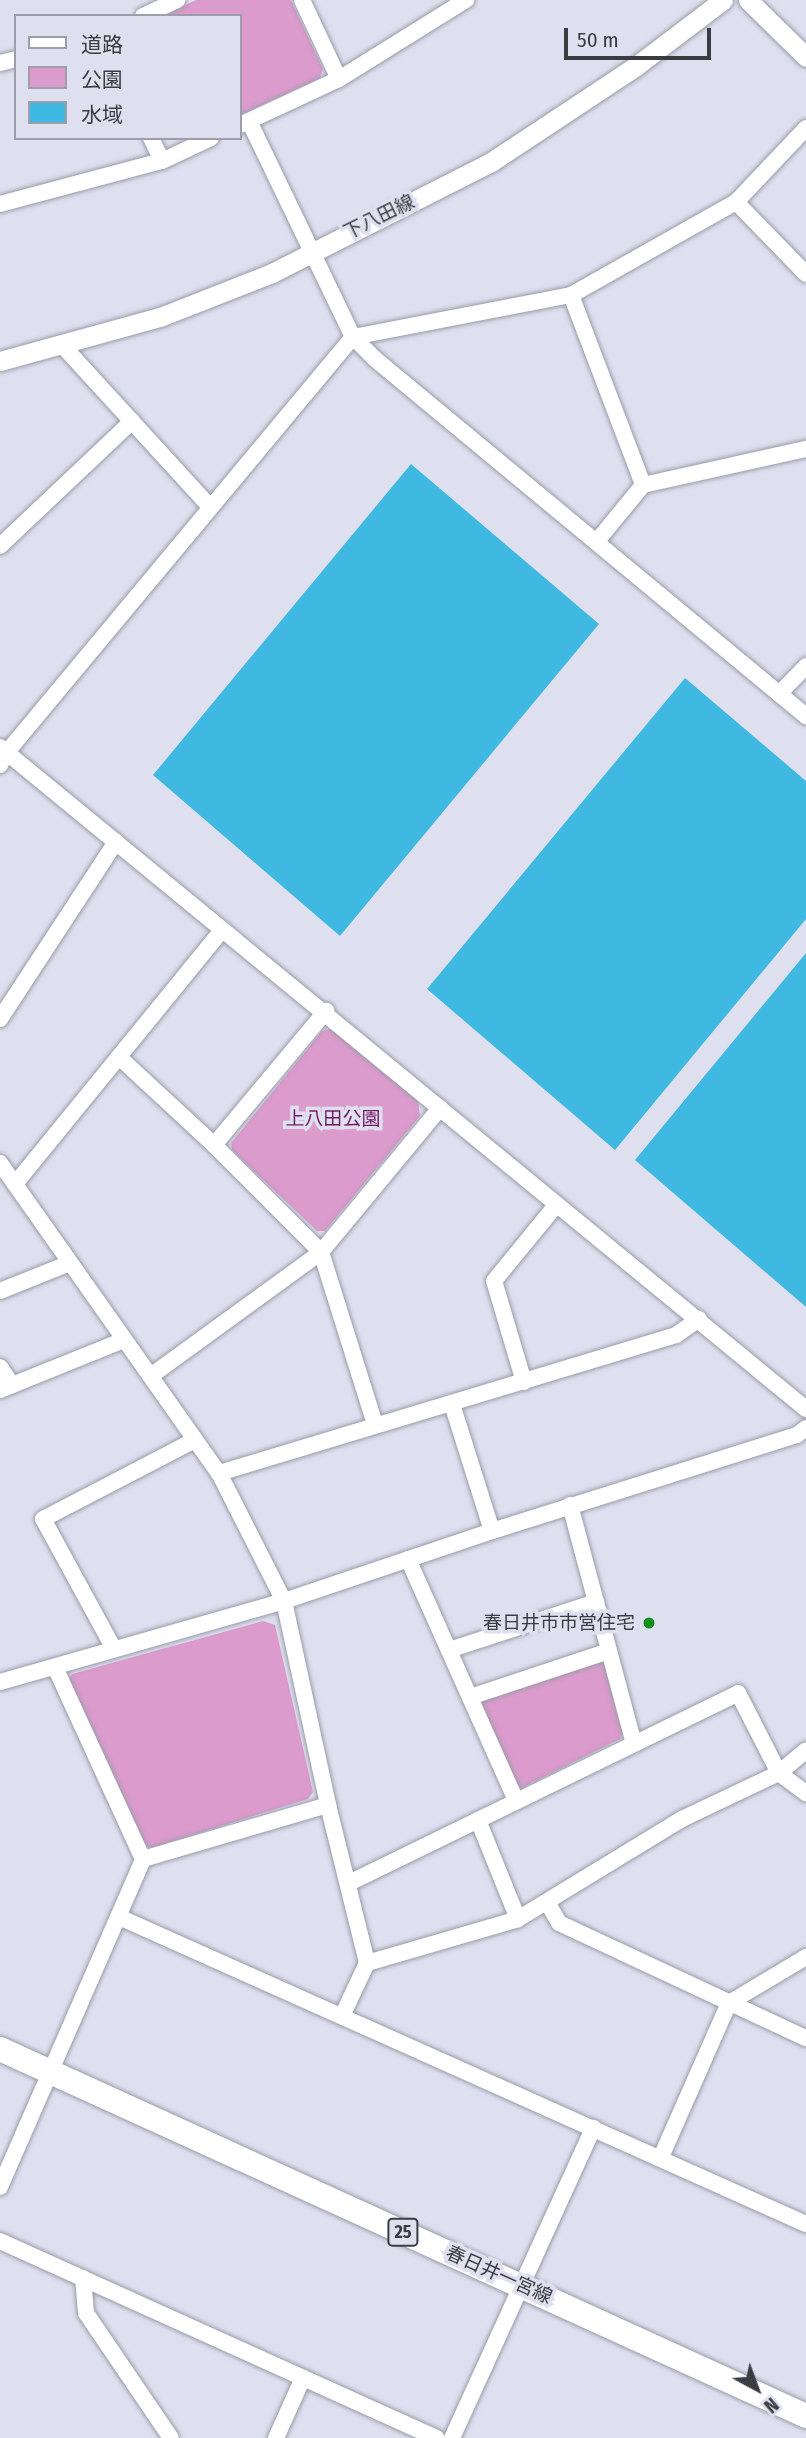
<!DOCTYPE html>
<meta charset="utf-8">
<style>
body{margin:0}
#map{position:relative;width:806px;height:2438px;overflow:hidden;background:#dfe0ef;font-family:"Fira Sans Condensed","Noto Sans JP",sans-serif}
div>[style]{position:absolute}
[style*='--x']{left:calc(var(--x)*1px);top:calc(var(--y)*1px);width:calc(var(--w)*1px);rotate:calc(var(--a)*1deg)}
.green>*{inset:0;background:#db9bcc}
.water>*{inset:0;background:#3fb8e2}
.roads{filter:drop-shadow(0 0 2px #999ba9) drop-shadow(0 0 2px #999ba9)}
.minor>*{height:16px;margin:-8px;padding:0 8px;transform-origin:8px;border-radius:8px;background:#fff}
.tertiary>*{height:19px;margin:-9.5px;padding:0 9.5px;transform-origin:9.5px;border-radius:9.5px;background:#fff}
.primary>*{height:24px;margin:-12px;padding:0 12px;transform-origin:12px;border-radius:12px;background:#fff}
.dots>*{width:19px;height:19px;translate:-50% -50%;box-sizing:border-box;border:4px solid #dfe0ef;border-radius:50%}
span{translate:-50% -50%;white-space:nowrap;text-align:center;line-height:1.15;-webkit-text-stroke:7px #dfe0ef;paint-order:stroke}
.shield-label span{padding:2px 5px;background:#dfe0ef;border:2px solid;border-radius:5px;-webkit-text-stroke-width:0}
.shield-label{font-size:18px;color:#3b3c42;font-weight:700}
.street-label{font-size:19px;color:#3b3c42}
.park-label{font-size:19px;color:#731865}
.poi-label{font-size:19px;color:#3b3c42}
.right{translate:-100% -50%;text-align:right}
.legend{position:absolute;left:14px;top:14px;width:228px;height:126px;box-sizing:border-box;background:#dfe0ef;border:2px solid #9d9eaa;margin:0;padding:9px 12px;list-style:none;font-size:21px;color:#3b3c42}
.legend li{display:flex;align-items:center;gap:14px;height:35px}
.legend b{width:35px;border:2px solid #9d9eaa}
.north{position:absolute;left:722px;top:2354px;width:70px;height:70px;-webkit-text-stroke:5px #dfe0ef;paint-order:stroke;rotate:139deg;font-size:19px;font-weight:700;line-height:28px;text-align:center;color:#3b3c42}
.north::after{content:'';display:block;margin:auto;width:24px;height:32px;background:#3b3c42;clip-path:polygon(50% 0,100% 100%,50% 72%,0 100%)}
.scale{position:absolute;left:564px;top:28px;width:147px;height:32px;box-sizing:border-box;border:4px solid #3b3c42;border-top:0;padding-left:9px;font-size:21px;line-height:24px;white-space:nowrap;color:#3b3c42;-webkit-text-stroke:5px #dfe0ef;paint-order:stroke}
</style>
<div id="map">
<div class="green">
<div style="clip-path:polygon(196px 0,291px 0,323px 69px,320px 78px,240px 115px,240px 16px,162px 16px)"></div>
<div style="clip-path:polygon(331px 1029px,418px 1101px,420px 1116px,325px 1231px,317px 1231px,232px 1150px,231px 1143px,322px 1031px)"></div>
<div style="clip-path:polygon(263px 1621px,275px 1625px,313px 1792px,308px 1799px,151px 1848px,143px 1843px,68px 1682px,72px 1674px)"></div>
<div style="clip-path:polygon(602px 1662px,607px 1666px,624px 1731px,620px 1739px,522px 1788px,514px 1784px,482px 1703px,486px 1697px)"></div>
</div>
<div class="water">
<div style="clip-path:polygon(411px 464px,599px 624px,340px 936px,153px 775px)"></div>
<div style="clip-path:polygon(685px 678px,806px 781px,806px 919px,615px 1150px,427px 989px)"></div>
<div style="clip-path:polygon(806px 953px,806px 1307px,635px 1160px)"></div>
</div>
<div class="roads">
<div class="minor">
<div style="--x:302;--y:0;--w:87;--a:64.9"></div>
<div style="--x:143;--y:16;--w:38;--a:-25"></div>
<div style="--x:0;--y:63;--w:16;--a:-14"></div>
<div style="--x:249;--y:121;--w:240;--a:64.3"></div>
<div style="--x:353;--y:337;--w:31;--a:45"></div>
<div style="--x:375;--y:359;--w:560;--a:39.64"></div>
<div style="--x:240;--y:125;--w:109;--a:-24.9"></div>
<div style="--x:339;--y:79;--w:150;--a:-31.9"></div>
<div style="--x:151;--y:138;--w:25;--a:64"></div>
<div style="--x:736;--y:202;--w:100;--a:45.8"></div>
<div style="--x:0;--y:204;--w:168;--a:-14.9"></div>
<div style="--x:162;--y:161;--w:54;--a:-25.1"></div>
<div style="--x:571;--y:295;--w:203;--a:69.2"></div>
<div style="--x:63;--y:346;--w:219;--a:47.6"></div>
<div style="--x:597;--y:541;--w:72;--a:-50.6"></div>
<div style="--x:643;--y:485;--w:167;--a:-12.5"></div>
<div style="--x:0;--y:546;--w:182;--a:-43.4"></div>
<div style="--x:779;--y:694;--w:39;--a:-46"></div>
<div style="--x:0;--y:747;--w:1043;--a:39.4"></div>
<div style="--x:0;--y:765;--w:15;--a:-62"></div>
<div style="--x:7;--y:752;--w:540;--a:-50.18"></div>
<div style="--x:353;--y:337;--w:222;--a:-10.9"></div>
<div style="--x:571;--y:295;--w:189;--a:-29.4"></div>
<div style="--x:736;--y:202;--w:102;--a:-46.6"></div>
<div style="--x:0;--y:1019;--w:212;--a:-56.8"></div>
<div style="--x:119;--y:1057;--w:129;--a:42.8"></div>
<div style="--x:214;--y:1145;--w:151;--a:45"></div>
<div style="--x:321;--y:1252;--w:180;--a:72.6"></div>
<div style="--x:214;--y:1145;--w:175;--a:-50.1"></div>
<div style="--x:0;--y:1163;--w:380;--a:54.8"></div>
<div style="--x:219;--y:1473;--w:144;--a:63.1"></div>
<div style="--x:284;--y:1601;--w:209;--a:77.8"></div>
<div style="--x:328;--y:1805;--w:163;--a:76.1"></div>
<div style="--x:367;--y:1963;--w:56;--a:115.2"></div>
<div style="--x:15;--y:1184;--w:328;--a:-50.8"></div>
<div style="--x:0;--y:1291;--w:75;--a:-21.8"></div>
<div style="--x:0;--y:1367;--w:22;--a:56"></div>
<div style="--x:152;--y:1375;--w:209;--a:-36"></div>
<div style="--x:321;--y:1252;--w:187;--a:-50.4"></div>
<div style="--x:524;--y:1382;--w:105;--a:-106.5"></div>
<div style="--x:494;--y:1281;--w:99;--a:-50.7"></div>
<div style="--x:0;--y:1390;--w:134;--a:-22"></div>
<div style="--x:452;--y:1404;--w:133;--a:72.5"></div>
<div style="--x:219;--y:1473;--w:477;--a:-16.8"></div>
<div style="--x:676;--y:1335;--w:28;--a:-35"></div>
<div style="--x:570;--y:1505;--w:247;--a:75"></div>
<div style="--x:408;--y:1559;--w:265;--a:65.9"></div>
<div style="--x:114;--y:1649;--w:148;--a:-118.6"></div>
<div style="--x:43;--y:1519;--w:171;--a:-27.5"></div>
<div style="--x:449;--y:1650;--w:155;--a:-18.1"></div>
<div style="--x:55;--y:1667;--w:211;--a:65.4"></div>
<div style="--x:0;--y:1682;--w:295;--a:-15.9"></div>
<div style="--x:284;--y:1601;--w:219;--a:-18.6"></div>
<div style="--x:492;--y:1531;--w:320;--a:-17.5"></div>
<div style="--x:797;--y:1435;--w:11;--a:-38"></div>
<div style="--x:470;--y:1697;--w:146;--a:-18.3"></div>
<div style="--x:478;--y:1820;--w:107;--a:68"></div>
<div style="--x:349;--y:1883;--w:433;--a:-26"></div>
<div style="--x:738;--y:1693;--w:90;--a:62.9"></div>
<div style="--x:779;--y:1773;--w:34;--a:37"></div>
<div style="--x:547;--y:1902;--w:24;--a:60"></div>
<div style="--x:559;--y:1923;--w:272;--a:25"></div>
<div style="--x:119;--y:1917;--w:752;--a:24.08"></div>
<div style="--x:367;--y:1963;--w:157;--a:-16.2"></div>
<div style="--x:518;--y:1919;--w:192;--a:-31.4"></div>
<div style="--x:682;--y:1819;--w:107;--a:-25.4"></div>
<div style="--x:779;--y:1773;--w:35;--a:-40"></div>
<div style="--x:661;--y:2157;--w:168;--a:-66.2"></div>
<div style="--x:729;--y:2003;--w:90;--a:-30.9"></div>
<div style="--x:0;--y:2187;--w:358;--a:-66.4"></div>
<div style="--x:143;--y:1859;--w:193;--a:-16.3"></div>
<div style="--x:0;--y:2241;--w:479;--a:24.3"></div>
<div style="--x:83;--y:2278;--w:35;--a:85"></div>
<div style="--x:86;--y:2313;--w:151;--a:55.8"></div>
<div style="--x:276;--y:2438;--w:66;--a:-65.8"></div>
<div style="--x:452;--y:2438;--w:341;--a:-65.5"></div>
</div>
<div class="tertiary">
<div style="--x:748;--y:0;--w:81;--a:44.5"></div>
<div style="--x:0;--y:361;--w:166;--a:-15.4"></div>
<div style="--x:160;--y:317;--w:120;--a:-21.4"></div>
<div style="--x:272;--y:273;--w:246;--a:-26.9"></div>
<div style="--x:491;--y:162;--w:174;--a:-33.5"></div>
<div style="--x:636;--y:66;--w:109;--a:-37.2"></div>
</div>
<div class="primary">
<div style="--x:0;--y:2049;--w:886;--a:24.48"></div>
</div>
</div>
<div class="dots">
<div style="left:649px;top:1623px;background:#118f1c"></div>
</div>
<div class="shield-label">
<span style="left:403px;top:2232px">25</span>
</div>
<div class="street-label">
<span style="left:379px;top:217px;rotate:-26deg">下八田線</span>
<span style="left:499px;top:2275px;rotate:24deg">春日井一宮線</span>
</div>
<div class="park-label">
<span style="left:333px;top:1119px">上八田公園</span>
</div>
<div class="poi-label">
<span class="right" style="left:635px;top:1623px">春日井市市営住宅</span>
</div>
<ul class="legend">
<li><b style="height:9px;background:#fff"></b>道路</li>
<li><b style="height:19px;background:#db9bcc"></b>公園</li>
<li><b style="height:19px;background:#3fb8e2"></b>水域</li>
</ul>
<div class="north">N</div>
<div class="scale">50 m</div>
</div>
